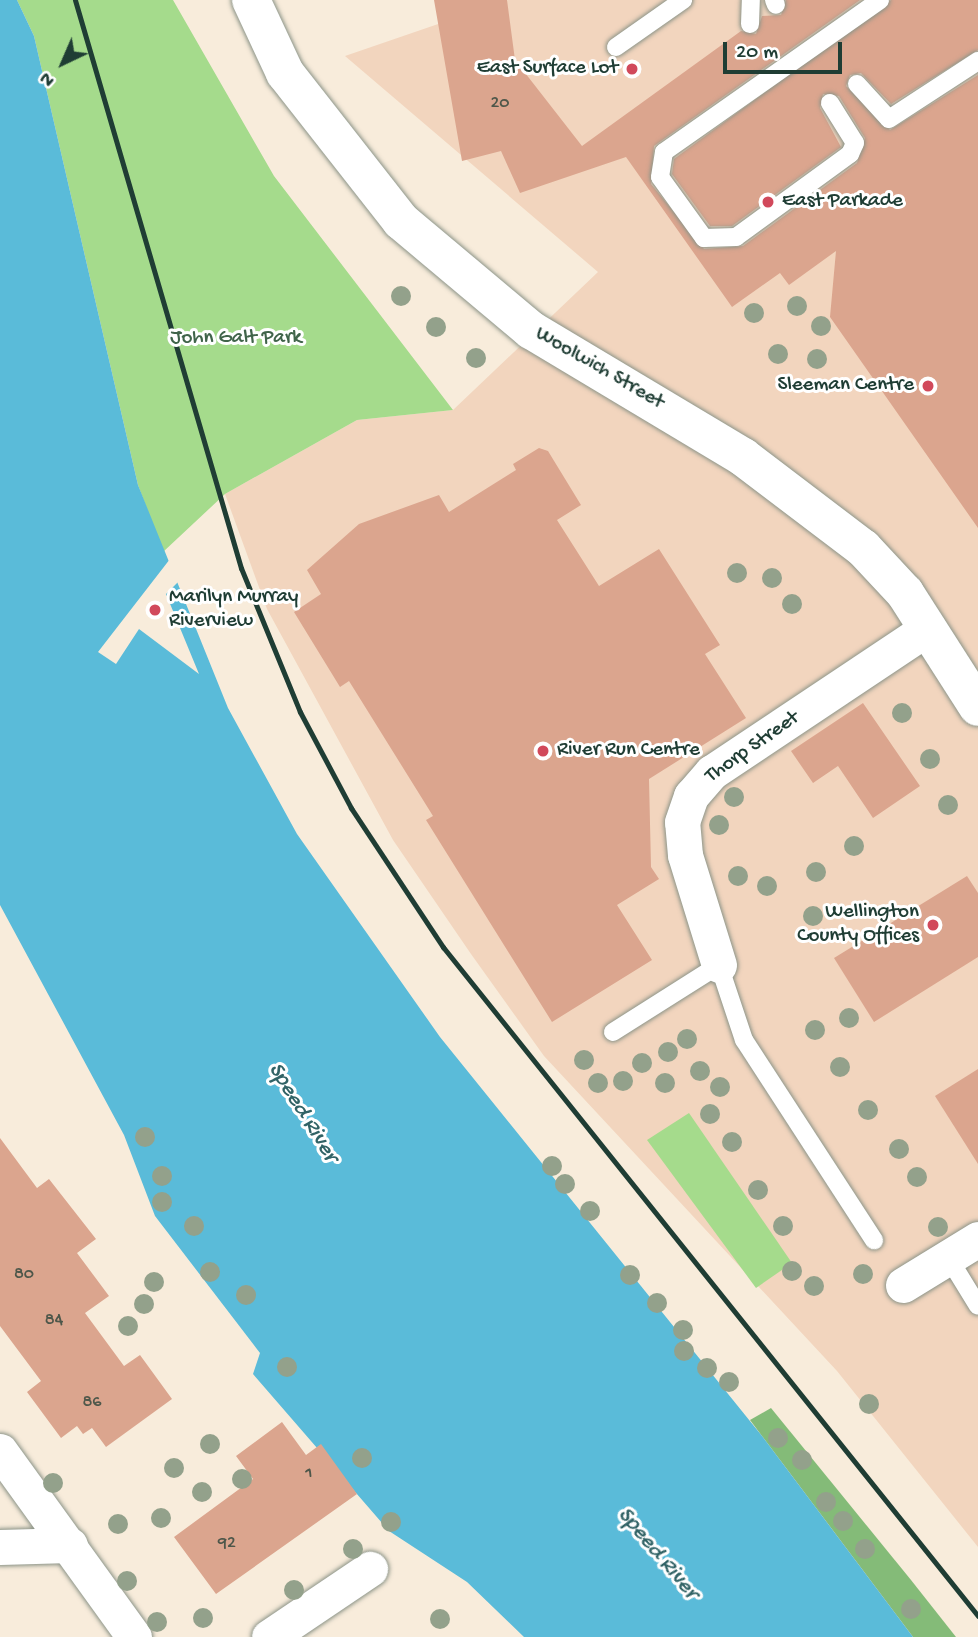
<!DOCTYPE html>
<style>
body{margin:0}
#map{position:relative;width:978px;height:1637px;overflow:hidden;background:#f8ecdb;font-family:"Gochi Hand",sans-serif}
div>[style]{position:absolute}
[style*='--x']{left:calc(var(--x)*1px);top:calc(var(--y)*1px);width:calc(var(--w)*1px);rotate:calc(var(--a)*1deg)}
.built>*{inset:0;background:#f2d5be}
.green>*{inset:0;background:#a5db8c}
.forest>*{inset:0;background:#84bb78}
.water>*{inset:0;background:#5abbd9}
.pier>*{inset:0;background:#f8ecdb}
.building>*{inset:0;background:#dba58e}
.roads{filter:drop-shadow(0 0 2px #8c9488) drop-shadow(0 0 2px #8c9488)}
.service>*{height:18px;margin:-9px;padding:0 9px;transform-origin:9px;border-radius:9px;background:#fff}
.minor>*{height:35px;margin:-17.5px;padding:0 17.5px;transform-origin:17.5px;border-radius:17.5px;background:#fff}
.secondary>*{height:38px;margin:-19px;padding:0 19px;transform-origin:19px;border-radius:19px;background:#fff}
.rail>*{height:5px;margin:-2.5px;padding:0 2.5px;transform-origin:2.5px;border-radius:2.5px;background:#1f3d34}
.trees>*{width:20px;height:20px;margin:-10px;border-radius:50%;background:#93a18b}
.dots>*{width:19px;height:19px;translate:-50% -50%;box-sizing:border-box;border:4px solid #fff;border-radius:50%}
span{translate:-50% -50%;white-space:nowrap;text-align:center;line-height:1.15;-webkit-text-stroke:6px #fff;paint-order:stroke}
.number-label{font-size:18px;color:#4e574a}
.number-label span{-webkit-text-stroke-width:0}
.poi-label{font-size:21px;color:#1f3d34}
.right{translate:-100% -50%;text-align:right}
.left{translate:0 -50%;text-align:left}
.park-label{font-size:21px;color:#40644a}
.street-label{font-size:21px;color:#1f3d34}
.water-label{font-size:23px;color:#316366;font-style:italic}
.north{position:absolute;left:28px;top:28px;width:70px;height:70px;-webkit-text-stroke:5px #fff;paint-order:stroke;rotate:224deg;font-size:19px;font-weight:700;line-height:28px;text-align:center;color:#1f3d34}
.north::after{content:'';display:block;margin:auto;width:24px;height:32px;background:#1f3d34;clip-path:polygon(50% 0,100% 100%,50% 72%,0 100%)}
.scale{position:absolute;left:723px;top:42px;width:119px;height:32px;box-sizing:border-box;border:4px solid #1f3d34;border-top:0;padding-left:9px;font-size:21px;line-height:24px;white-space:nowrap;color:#1f3d34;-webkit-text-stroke:5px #fff;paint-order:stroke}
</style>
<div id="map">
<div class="built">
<div style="clip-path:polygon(508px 0,978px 0,978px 1547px,837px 1371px,544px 1056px,471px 954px,393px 840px,267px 609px,225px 494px,357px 420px,453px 410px,598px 272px,345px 56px)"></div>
</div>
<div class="green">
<div style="clip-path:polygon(17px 0,173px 0,274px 176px,453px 410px,357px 420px,225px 494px,163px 552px,138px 485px,34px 36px)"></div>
<div style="clip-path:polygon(689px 1113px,792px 1263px,756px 1288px,647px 1140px)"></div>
</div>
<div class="forest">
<div style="clip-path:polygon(771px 1408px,911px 1580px,956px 1637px,913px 1637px,750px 1420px)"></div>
</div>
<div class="water">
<div style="clip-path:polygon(0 0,17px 0,34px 36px,138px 485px,228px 708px,297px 834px,440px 1037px,762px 1436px,913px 1637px,524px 1637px,467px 1582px,389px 1531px,253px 1374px,260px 1353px,155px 1216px,124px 1135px,0 905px)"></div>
</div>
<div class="pier">
<div style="clip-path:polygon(170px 559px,179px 581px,166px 594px,199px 674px,139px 629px,116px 664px,98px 652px)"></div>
</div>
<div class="building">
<div style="clip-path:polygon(434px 0,507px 0,515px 60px,582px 146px,741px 31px,756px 34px,762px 16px,781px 15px,786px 0,860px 0,654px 146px,651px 184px,704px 249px,743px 246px,857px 163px,865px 138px,839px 96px,823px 94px,820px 108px,841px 147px,732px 226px,710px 226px,672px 174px,674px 159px,891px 0,978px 0,978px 50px,891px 104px,861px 73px,850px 75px,846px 86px,890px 130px,978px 75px,978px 528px,830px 317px,836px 251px,789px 285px,780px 273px,732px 307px,626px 157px,520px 193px,501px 151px,462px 161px)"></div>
<div style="clip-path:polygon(539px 448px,548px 451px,581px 505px,557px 520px,599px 586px,659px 549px,720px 645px,705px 654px,746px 718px,649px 779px,651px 867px,659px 879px,617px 905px,652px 960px,552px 1022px,426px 820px,433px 816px,349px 681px,340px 687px,294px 612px,321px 594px,307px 570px,359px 524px,439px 495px,449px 512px,516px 470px,513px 464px)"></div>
<div style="clip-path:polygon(863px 703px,920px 786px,873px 818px,838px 766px,813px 783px,791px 751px)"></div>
<div style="clip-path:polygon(967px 876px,978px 893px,978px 957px,874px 1022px,834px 958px)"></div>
<div style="clip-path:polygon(978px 1069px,978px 1164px,935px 1096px)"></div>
<div style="clip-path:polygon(0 1138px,37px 1188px,49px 1179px,96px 1239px,77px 1253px,109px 1296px,85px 1313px,124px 1366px,140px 1355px,172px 1399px,106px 1447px,92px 1428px,83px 1434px,77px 1426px,61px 1438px,27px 1392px,41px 1381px,0 1326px)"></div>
<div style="clip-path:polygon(282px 1422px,306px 1455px,321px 1444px,357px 1494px,216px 1594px,174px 1537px,253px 1479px,236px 1456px)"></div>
</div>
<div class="roads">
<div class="service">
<div style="--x:774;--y:0;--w:5;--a:68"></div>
<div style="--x:750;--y:24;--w:24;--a:-88"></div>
<div style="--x:616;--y:47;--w:82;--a:-35"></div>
<div style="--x:857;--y:84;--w:47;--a:47.6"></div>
<div style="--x:889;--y:119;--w:106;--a:-33.1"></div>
<div style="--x:830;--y:103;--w:47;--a:58"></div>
<div style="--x:855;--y:143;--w:12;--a:114"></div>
<div style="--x:850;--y:154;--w:141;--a:143.9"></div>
<div style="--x:736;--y:237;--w:32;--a:178"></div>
<div style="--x:704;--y:238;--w:75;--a:-125.8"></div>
<div style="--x:660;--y:177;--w:25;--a:-81"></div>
<div style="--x:664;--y:152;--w:264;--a:-35.1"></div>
<div style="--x:613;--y:1032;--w:125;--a:-32.3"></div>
<div style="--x:719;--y:965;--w:79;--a:71.6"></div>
<div style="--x:744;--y:1040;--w:239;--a:57"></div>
<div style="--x:948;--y:1257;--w:57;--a:58.5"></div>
</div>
<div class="minor">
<div style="--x:719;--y:965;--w:115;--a:-107.2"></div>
<div style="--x:685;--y:855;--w:33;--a:-95"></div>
<div style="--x:682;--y:822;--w:28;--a:-71"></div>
<div style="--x:691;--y:796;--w:32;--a:-49"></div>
<div style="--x:712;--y:772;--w:260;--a:-33.7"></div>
<div style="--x:903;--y:1285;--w:88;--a:-31.5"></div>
<div style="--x:0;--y:1451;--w:229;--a:54.2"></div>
<div style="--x:0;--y:1547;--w:70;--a:-1.6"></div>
<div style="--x:269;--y:1637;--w:122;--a:-34"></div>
</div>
<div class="secondary">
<div style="--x:251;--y:0;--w:81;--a:65"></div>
<div style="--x:285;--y:73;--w:188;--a:51.9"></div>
<div style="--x:401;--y:221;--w:170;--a:40"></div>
<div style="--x:531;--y:330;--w:247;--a:30.9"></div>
<div style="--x:743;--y:457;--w:151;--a:37.2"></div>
<div style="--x:863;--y:548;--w:62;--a:47"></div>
<div style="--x:905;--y:593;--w:135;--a:57.4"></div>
</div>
</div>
<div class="rail">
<div style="--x:75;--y:0;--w:592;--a:73.71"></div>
<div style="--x:241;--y:568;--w:156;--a:67.7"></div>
<div style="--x:300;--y:712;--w:109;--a:62"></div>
<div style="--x:351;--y:808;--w:167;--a:56.5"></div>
<div style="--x:443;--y:947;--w:857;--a:51.35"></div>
</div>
<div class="trees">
<div style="left:401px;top:296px"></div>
<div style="left:797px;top:306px"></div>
<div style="left:754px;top:313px"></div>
<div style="left:821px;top:326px"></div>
<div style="left:436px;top:327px"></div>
<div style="left:778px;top:354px"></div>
<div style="left:476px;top:358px"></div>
<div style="left:817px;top:359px"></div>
<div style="left:737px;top:573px"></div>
<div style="left:772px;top:578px"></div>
<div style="left:792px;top:604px"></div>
<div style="left:902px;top:713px"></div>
<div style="left:930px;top:759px"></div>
<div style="left:734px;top:797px"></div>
<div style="left:948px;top:805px"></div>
<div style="left:719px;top:825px"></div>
<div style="left:854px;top:846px"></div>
<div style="left:816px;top:872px"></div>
<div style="left:738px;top:876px"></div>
<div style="left:767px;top:886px"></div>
<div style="left:813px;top:916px"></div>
<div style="left:849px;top:1018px"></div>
<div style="left:815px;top:1030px"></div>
<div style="left:687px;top:1039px"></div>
<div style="left:668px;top:1052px"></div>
<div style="left:584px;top:1060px"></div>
<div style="left:642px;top:1063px"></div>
<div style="left:840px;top:1067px"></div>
<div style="left:700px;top:1071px"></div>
<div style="left:623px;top:1081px"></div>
<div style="left:598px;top:1083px"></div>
<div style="left:665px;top:1083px"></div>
<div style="left:720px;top:1087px"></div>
<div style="left:868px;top:1110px"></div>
<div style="left:710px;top:1114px"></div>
<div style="left:145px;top:1137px"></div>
<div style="left:732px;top:1142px"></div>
<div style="left:899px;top:1149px"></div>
<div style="left:552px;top:1166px"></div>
<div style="left:162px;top:1176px"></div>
<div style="left:917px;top:1177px"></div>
<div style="left:565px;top:1184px"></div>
<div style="left:758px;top:1190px"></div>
<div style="left:162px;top:1202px"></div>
<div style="left:590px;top:1211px"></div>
<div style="left:194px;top:1226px"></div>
<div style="left:783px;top:1226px"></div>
<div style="left:938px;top:1227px"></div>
<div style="left:792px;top:1271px"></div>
<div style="left:210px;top:1272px"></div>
<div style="left:863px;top:1274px"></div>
<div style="left:630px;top:1275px"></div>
<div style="left:154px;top:1282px"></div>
<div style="left:814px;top:1286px"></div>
<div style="left:246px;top:1295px"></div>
<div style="left:657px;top:1303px"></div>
<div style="left:144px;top:1304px"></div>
<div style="left:128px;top:1326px"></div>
<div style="left:683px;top:1330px"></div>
<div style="left:684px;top:1351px"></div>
<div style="left:287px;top:1367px"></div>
<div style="left:707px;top:1368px"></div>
<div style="left:729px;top:1382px"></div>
<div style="left:869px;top:1404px"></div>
<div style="left:778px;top:1438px"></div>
<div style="left:210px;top:1444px"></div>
<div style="left:362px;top:1458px"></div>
<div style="left:802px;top:1460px"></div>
<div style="left:174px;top:1468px"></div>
<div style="left:242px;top:1479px"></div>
<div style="left:53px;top:1483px"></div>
<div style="left:202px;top:1492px"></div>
<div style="left:826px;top:1502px"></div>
<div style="left:161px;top:1518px"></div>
<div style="left:843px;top:1521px"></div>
<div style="left:391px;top:1522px"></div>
<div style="left:118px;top:1524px"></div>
<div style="left:353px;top:1549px"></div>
<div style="left:865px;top:1549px"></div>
<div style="left:127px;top:1581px"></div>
<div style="left:294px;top:1590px"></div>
<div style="left:911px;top:1609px"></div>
<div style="left:203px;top:1618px"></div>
<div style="left:440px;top:1619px"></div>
<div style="left:157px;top:1622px"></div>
</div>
<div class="dots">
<div style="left:632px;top:69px;background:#d1495b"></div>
<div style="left:768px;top:202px;background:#d1495b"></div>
<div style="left:928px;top:386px;background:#d1495b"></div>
<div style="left:155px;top:610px;background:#d1495b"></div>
<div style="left:543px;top:751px;background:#d1495b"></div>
<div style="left:933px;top:925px;background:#d1495b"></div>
</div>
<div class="number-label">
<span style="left:500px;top:104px">20</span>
<span style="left:24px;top:1275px">80</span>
<span style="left:54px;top:1321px">84</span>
<span style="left:92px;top:1403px">86</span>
<span style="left:309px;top:1474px">1</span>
<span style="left:227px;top:1544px">92</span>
</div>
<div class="poi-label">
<span class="right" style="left:618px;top:69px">East Surface Lot</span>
<span class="left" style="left:782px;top:202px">East Parkade</span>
<span class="right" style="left:914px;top:386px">Sleeman Centre</span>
<span class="left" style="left:169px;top:610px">Marilyn Murray<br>Riverview</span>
<span class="left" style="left:557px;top:751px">River Run Centre</span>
<span class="right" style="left:919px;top:925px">Wellington<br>County Offices</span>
</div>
<div class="park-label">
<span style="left:236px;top:339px">John Galt Park</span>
</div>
<div class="street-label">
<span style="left:599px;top:369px;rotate:30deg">Woolwich Street</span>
<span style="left:753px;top:748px;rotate:-35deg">Thorp Street</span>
</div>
<div class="water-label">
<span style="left:302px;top:1113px;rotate:58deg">Speed River</span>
<span style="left:657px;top:1554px;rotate:50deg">Speed River</span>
</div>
<div class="north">N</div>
<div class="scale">20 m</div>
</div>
